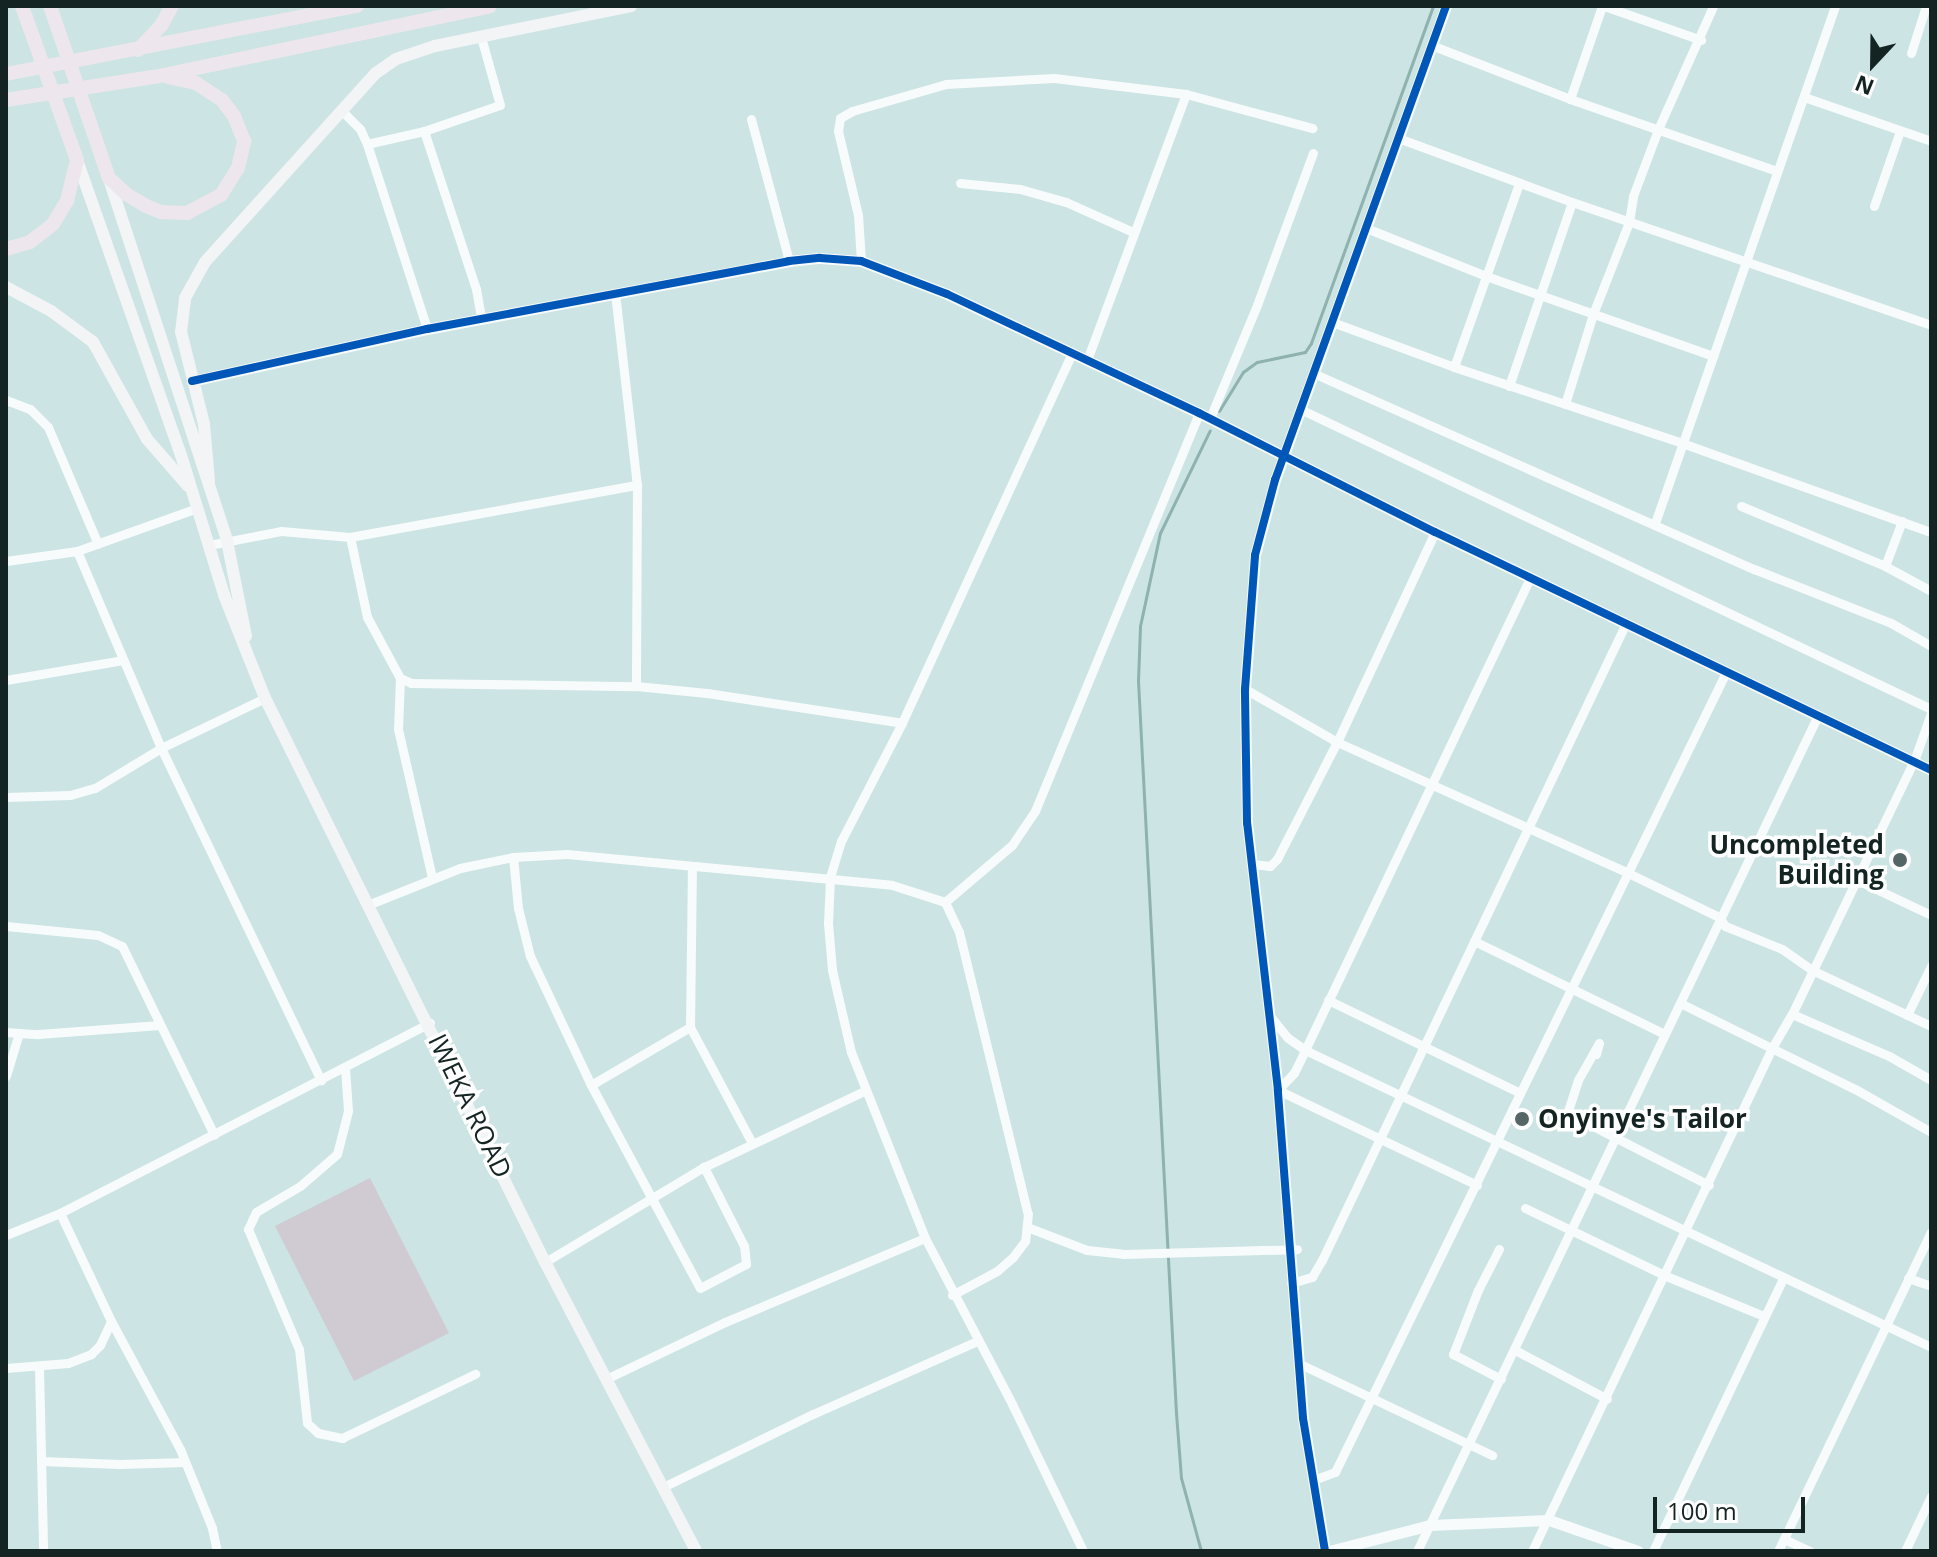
<!DOCTYPE html>
<style>
body{margin:0}
#map{position:relative;width:1937px;height:1557px;overflow:hidden;background:#cce4e3;font-family:"Open Sans",sans-serif}
div>[style]{position:absolute}
[style*='--x']{left:calc(var(--x)*1px);top:calc(var(--y)*1px);width:calc(var(--w)*1px);rotate:calc(var(--a)*1deg)}
.green>*{inset:0;background:#d0cad3}
.stream>*{height:3px;margin:-1.5px;padding:0 1.5px;transform-origin:1.5px;border-radius:1.5px;background:#8eb2af}
.minor>*{height:9px;margin:-4.5px;padding:0 4.5px;transform-origin:4.5px;border-radius:4.5px;background:#f7fbfb}
.tertiary>*{height:11px;margin:-5.5px;padding:0 5.5px;transform-origin:5.5px;border-radius:5.5px;background:#f7fbfb}
.secondary>*{height:12px;margin:-6px;padding:0 6px;transform-origin:6px;border-radius:6px;background:#f3f4f6}
.trunk>*{height:14px;margin:-7px;padding:0 7px;transform-origin:7px;border-radius:7px;background:#ede7ed}
.cycleway>*{height:8px;margin:-4px;padding:0 4px;transform-origin:4px;border-radius:4px;background:#0057b8}
.dots>*{width:22px;height:22px;translate:-50% -50%;box-sizing:border-box;border:4px solid #fff;border-radius:50%}
span{translate:-50% -50%;white-space:nowrap;text-align:center;line-height:1.15;-webkit-text-stroke:7px #fff;paint-order:stroke}
.poi-label{font-size:26px;color:#132423;font-weight:700}
.right{translate:-100% -50%;text-align:right}
.left{translate:0 -50%;text-align:left}
.street-label{font-size:26px;color:#132423}
.frame{position:absolute;inset:0;border:8px solid #132423;pointer-events:none}
.north{position:absolute;left:1833px;top:24px;width:80px;height:80px;-webkit-text-stroke:6px #fff;paint-order:stroke;rotate:202deg;font-size:22px;font-weight:700;line-height:32px;text-align:center;color:#132423}
.north::after{content:'';display:block;margin:auto;width:28px;height:36px;background:#132423;clip-path:polygon(50% 0,100% 100%,50% 72%,0 100%)}
.scale{position:absolute;left:1653px;top:1497px;width:152px;height:36px;box-sizing:border-box;border:4px solid #132423;border-top:0;padding-left:10px;font-size:24px;line-height:28px;white-space:nowrap;color:#132423;-webkit-text-stroke:6px #fff;paint-order:stroke}
</style>
<div id="map">
<div class="green">
<div style="clip-path:polygon(370px 1178px,449px 1333px,354px 1381px,275px 1226px)"></div>
</div>
<div class="stream">
<div style="--x:1219;--y:411;--w:46;--a:-58.4"></div>
<div style="--x:1243;--y:372;--w:17;--a:-36"></div>
<div style="--x:1257;--y:362;--w:49;--a:-11.8"></div>
<div style="--x:1305;--y:352;--w:11;--a:-56"></div>
<div style="--x:1311;--y:343;--w:358;--a:-70.1"></div>
<div style="--x:1201;--y:1551;--w:76;--a:-105.3"></div>
<div style="--x:1181;--y:1478;--w:65;--a:-94.4"></div>
<div style="--x:1176;--y:1413;--w:733;--a:-92.97"></div>
<div style="--x:1138;--y:681;--w:55;--a:-87.9"></div>
<div style="--x:1140;--y:626;--w:95;--a:-77.9"></div>
<div style="--x:1160;--y:533;--w:114;--a:-64.1"></div>
</div>
<div class="minor">
<div style="--x:1604;--y:6;--w:103;--a:19.3"></div>
<div style="--x:1431;--y:45;--w:149;--a:21.2"></div>
<div style="--x:1570;--y:99;--w:219;--a:19.2"></div>
<div style="--x:1911;--y:53;--w:49;--a:-72.3"></div>
<div style="--x:1804;--y:97;--w:134;--a:19.1"></div>
<div style="--x:1570;--y:99;--w:98;--a:-71"></div>
<div style="--x:342;--y:111;--w:25;--a:45"></div>
<div style="--x:360;--y:129;--w:17;--a:65"></div>
<div style="--x:367;--y:144;--w:194;--a:72"></div>
<div style="--x:751;--y:119;--w:147;--a:75"></div>
<div style="--x:424;--y:131;--w:80;--a:-18.9"></div>
<div style="--x:500;--y:105;--w:71;--a:-105.6"></div>
<div style="--x:1398;--y:138;--w:185;--a:20.2"></div>
<div style="--x:1572;--y:202;--w:379;--a:18.9"></div>
<div style="--x:367;--y:144;--w:58;--a:-12.8"></div>
<div style="--x:424;--y:131;--w:166;--a:71.8"></div>
<div style="--x:476;--y:289;--w:29;--a:80"></div>
<div style="--x:960;--y:183;--w:60;--a:5.7"></div>
<div style="--x:1020;--y:189;--w:48;--a:15.8"></div>
<div style="--x:1066;--y:202;--w:73;--a:24.1"></div>
<div style="--x:1874;--y:206;--w:79;--a:-70.9"></div>
<div style="--x:1366;--y:228;--w:129;--a:21.8"></div>
<div style="--x:1486;--y:276;--w:241;--a:19.4"></div>
<div style="--x:861;--y:261;--w:46;--a:-93.7"></div>
<div style="--x:858;--y:215;--w:86;--a:-103.4"></div>
<div style="--x:838;--y:131;--w:13;--a:-81"></div>
<div style="--x:840;--y:118;--w:14;--a:-30"></div>
<div style="--x:852;--y:111;--w:98;--a:-16"></div>
<div style="--x:946;--y:84;--w:108;--a:-3.2"></div>
<div style="--x:1054;--y:78;--w:133;--a:6.9"></div>
<div style="--x:1186;--y:94;--w:131;--a:15.1"></div>
<div style="--x:615;--y:293;--w:193;--a:83.5"></div>
<div style="--x:637;--y:485;--w:201;--a:90.3"></div>
<div style="--x:636;--y:686;--w:71;--a:5.6"></div>
<div style="--x:707;--y:693;--w:197;--a:8.7"></div>
<div style="--x:1332;--y:322;--w:130;--a:20.2"></div>
<div style="--x:1454;--y:367;--w:240;--a:18.4"></div>
<div style="--x:1682;--y:443;--w:264;--a:19.7"></div>
<div style="--x:1072;--y:353;--w:407;--a:114.7"></div>
<div style="--x:902;--y:723;--w:133;--a:117.3"></div>
<div style="--x:841;--y:841;--w:39;--a:107"></div>
<div style="--x:830;--y:878;--w:45;--a:92.5"></div>
<div style="--x:828;--y:923;--w:47;--a:85.1"></div>
<div style="--x:832;--y:970;--w:84;--a:77"></div>
<div style="--x:851;--y:1052;--w:200;--a:68.3"></div>
<div style="--x:925;--y:1238;--w:187;--a:62.3"></div>
<div style="--x:1012;--y:1404;--w:163;--a:64.2"></div>
<div style="--x:1087;--y:360;--w:284;--a:-69.6"></div>
<div style="--x:1454;--y:367;--w:195;--a:-70.5"></div>
<div style="--x:1313;--y:373;--w:483;--a:24"></div>
<div style="--x:1754;--y:569;--w:147;--a:21.5"></div>
<div style="--x:1891;--y:623;--w:46;--a:29.9"></div>
<div style="--x:1509;--y:386;--w:194;--a:-71.1"></div>
<div style="--x:6;--y:400;--w:26;--a:21"></div>
<div style="--x:30;--y:409;--w:25;--a:45"></div>
<div style="--x:48;--y:427;--w:127;--a:66.9"></div>
<div style="--x:1565;--y:404;--w:94;--a:-72.7"></div>
<div style="--x:1593;--y:314;--w:99;--a:-68.6"></div>
<div style="--x:1629;--y:222;--w:26;--a:-81"></div>
<div style="--x:1633;--y:196;--w:74;--a:-69.4"></div>
<div style="--x:1659;--y:127;--w:133;--a:-65.9"></div>
<div style="--x:1300;--y:409;--w:699;--a:25.43"></div>
<div style="--x:1210;--y:418;--w:122;--a:-67.4"></div>
<div style="--x:1257;--y:305;--w:162;--a:-69.8"></div>
<div style="--x:1741;--y:506;--w:156;--a:22.6"></div>
<div style="--x:1902;--y:521;--w:48;--a:110.7"></div>
<div style="--x:1885;--y:566;--w:52;--a:28.5"></div>
<div style="--x:1655;--y:523;--w:547;--a:-70.8"></div>
<div style="--x:350;--y:537;--w:82;--a:78"></div>
<div style="--x:367;--y:617;--w:69;--a:61.6"></div>
<div style="--x:400;--y:678;--w:12;--a:24"></div>
<div style="--x:411;--y:683;--w:225;--a:0.8"></div>
<div style="--x:209;--y:545;--w:73;--a:-11"></div>
<div style="--x:281;--y:531;--w:69;--a:5"></div>
<div style="--x:350;--y:537;--w:292;--a:-10.3"></div>
<div style="--x:77;--y:551;--w:214;--a:66.9"></div>
<div style="--x:161;--y:748;--w:369;--a:64.3"></div>
<div style="--x:6;--y:561;--w:72;--a:-8"></div>
<div style="--x:77;--y:551;--w:127;--a:-19.7"></div>
<div style="--x:400;--y:678;--w:51;--a:92.2"></div>
<div style="--x:398;--y:729;--w:153;--a:77.1"></div>
<div style="--x:6;--y:680;--w:119;--a:-9.7"></div>
<div style="--x:1245;--y:689;--w:106;--a:29.9"></div>
<div style="--x:1337;--y:742;--w:317;--a:24.2"></div>
<div style="--x:1626;--y:872;--w:103;--a:25.8"></div>
<div style="--x:1719;--y:917;--w:11;--a:56"></div>
<div style="--x:1725;--y:926;--w:61;--a:22"></div>
<div style="--x:1782;--y:949;--w:39;--a:35"></div>
<div style="--x:1814;--y:971;--w:129;--a:25.2"></div>
<div style="--x:6;--y:797;--w:64;--a:-1.8"></div>
<div style="--x:70;--y:795;--w:26;--a:-16"></div>
<div style="--x:95;--y:788;--w:77;--a:-31.2"></div>
<div style="--x:161;--y:748;--w:115;--a:-25.7"></div>
<div style="--x:513;--y:857;--w:51;--a:84.4"></div>
<div style="--x:518;--y:908;--w:49;--a:76"></div>
<div style="--x:530;--y:956;--w:143;--a:64.7"></div>
<div style="--x:591;--y:1085;--w:230;--a:61.8"></div>
<div style="--x:700;--y:1288;--w:52;--a:-27.6"></div>
<div style="--x:746;--y:1264;--w:18;--a:-96"></div>
<div style="--x:744;--y:1246;--w:89;--a:-116.9"></div>
<div style="--x:1253;--y:864;--w:17;--a:7"></div>
<div style="--x:1270;--y:866;--w:10;--a:-45"></div>
<div style="--x:1277;--y:859;--w:131;--a:-62.9"></div>
<div style="--x:1337;--y:742;--w:232;--a:-65"></div>
<div style="--x:1857;--y:880;--w:82;--a:25.3"></div>
<div style="--x:945;--y:902;--w:88;--a:-40.4"></div>
<div style="--x:1012;--y:845;--w:41;--a:-55.9"></div>
<div style="--x:1035;--y:811;--w:430;--a:-67.6"></div>
<div style="--x:370;--y:904;--w:97;--a:-21.8"></div>
<div style="--x:460;--y:868;--w:54;--a:-11.7"></div>
<div style="--x:513;--y:857;--w:54;--a:-3.2"></div>
<div style="--x:567;--y:854;--w:326;--a:5.4"></div>
<div style="--x:892;--y:885;--w:56;--a:17.8"></div>
<div style="--x:945;--y:902;--w:33;--a:65"></div>
<div style="--x:959;--y:932;--w:290;--a:76.3"></div>
<div style="--x:1028;--y:1214;--w:27;--a:96"></div>
<div style="--x:1025;--y:1241;--w:20;--a:127"></div>
<div style="--x:1013;--y:1257;--w:21;--a:139"></div>
<div style="--x:997;--y:1271;--w:51;--a:151.9"></div>
<div style="--x:6;--y:926;--w:92;--a:5.6"></div>
<div style="--x:98;--y:935;--w:26;--a:25"></div>
<div style="--x:122;--y:946;--w:210;--a:64"></div>
<div style="--x:1474;--y:941;--w:212;--a:26"></div>
<div style="--x:1328;--y:1000;--w:213;--a:25.8"></div>
<div style="--x:1680;--y:1003;--w:195;--a:26.2"></div>
<div style="--x:1855;--y:1089;--w:87;--a:29.5"></div>
<div style="--x:1792;--y:1014;--w:106;--a:23.4"></div>
<div style="--x:1889;--y:1056;--w:48;--a:29.7"></div>
<div style="--x:1907;--y:1015;--w:55;--a:-63.9"></div>
<div style="--x:1270;--y:1016;--w:28;--a:51"></div>
<div style="--x:1288;--y:1038;--w:21;--a:35"></div>
<div style="--x:1305;--y:1050;--w:693;--a:25.38"></div>
<div style="--x:690;--y:1027;--w:132;--a:61.9"></div>
<div style="--x:6;--y:1032;--w:32;--a:4"></div>
<div style="--x:38;--y:1034;--w:122;--a:-4.2"></div>
<div style="--x:1596;--y:1054;--w:11;--a:-75"></div>
<div style="--x:1599;--y:1043;--w:43;--a:119.6"></div>
<div style="--x:1578;--y:1080;--w:35;--a:108"></div>
<div style="--x:1567;--y:1113;--w:159;--a:26.9"></div>
<div style="--x:345;--y:1068;--w:43;--a:86"></div>
<div style="--x:348;--y:1111;--w:44;--a:104.3"></div>
<div style="--x:337;--y:1154;--w:49;--a:139.1"></div>
<div style="--x:300;--y:1186;--w:51;--a:149.4"></div>
<div style="--x:256;--y:1212;--w:19;--a:115"></div>
<div style="--x:248;--y:1229;--w:130;--a:67"></div>
<div style="--x:299;--y:1349;--w:74;--a:83.8"></div>
<div style="--x:307;--y:1423;--w:15;--a:42"></div>
<div style="--x:318;--y:1433;--w:25;--a:12"></div>
<div style="--x:342;--y:1438;--w:148;--a:-25.7"></div>
<div style="--x:6;--y:1076;--w:45;--a:-73.2"></div>
<div style="--x:591;--y:1085;--w:115;--a:-30.4"></div>
<div style="--x:690;--y:1027;--w:160;--a:-89.3"></div>
<div style="--x:1477;--y:1185;--w:221;--a:-154.5"></div>
<div style="--x:1278;--y:1090;--w:23;--a:-47"></div>
<div style="--x:1294;--y:1073;--w:25;--a:-64"></div>
<div style="--x:1305;--y:1050;--w:523;--a:-64.51"></div>
<div style="--x:1525;--y:1208;--w:157;--a:25.7"></div>
<div style="--x:1666;--y:1276;--w:106;--a:22.2"></div>
<div style="--x:60;--y:1213;--w:119;--a:64.7"></div>
<div style="--x:111;--y:1321;--w:145;--a:61.7"></div>
<div style="--x:180;--y:1449;--w:85;--a:67.9"></div>
<div style="--x:212;--y:1528;--w:24;--a:78"></div>
<div style="--x:1027;--y:1227;--w:64;--a:21"></div>
<div style="--x:1087;--y:1250;--w:36;--a:6"></div>
<div style="--x:1123;--y:1254;--w:174;--a:-1.6"></div>
<div style="--x:6;--y:1235;--w:58;--a:-22.2"></div>
<div style="--x:60;--y:1213;--w:416;--a:-27.2"></div>
<div style="--x:1499;--y:1249;--w:46;--a:117.1"></div>
<div style="--x:1478;--y:1290;--w:69;--a:111.3"></div>
<div style="--x:1453;--y:1354;--w:54;--a:27.5"></div>
<div style="--x:545;--y:1262;--w:185;--a:-30.9"></div>
<div style="--x:704;--y:1167;--w:179;--a:-25.4"></div>
<div style="--x:1908;--y:1278;--w:24;--a:19"></div>
<div style="--x:1291;--y:1283;--w:22;--a:-16"></div>
<div style="--x:1312;--y:1277;--w:20;--a:-60"></div>
<div style="--x:1322;--y:1260;--w:706;--a:-64.49"></div>
<div style="--x:1515;--y:1350;--w:104;--a:28"></div>
<div style="--x:1298;--y:1363;--w:215;--a:25.4"></div>
<div style="--x:6;--y:1368;--w:62;--a:-4.6"></div>
<div style="--x:68;--y:1363;--w:25;--a:-21"></div>
<div style="--x:91;--y:1354;--w:13;--a:-45"></div>
<div style="--x:100;--y:1345;--w:26;--a:-65"></div>
<div style="--x:39;--y:1368;--w:183;--a:88.7"></div>
<div style="--x:608;--y:1378;--w:130;--a:-25.6"></div>
<div style="--x:725;--y:1322;--w:217;--a:-22.8"></div>
<div style="--x:41;--y:1461;--w:79;--a:2.2"></div>
<div style="--x:120;--y:1464;--w:65;--a:-1.8"></div>
<div style="--x:1313;--y:1480;--w:23;--a:-20"></div>
<div style="--x:1335;--y:1472;--w:890;--a:-63.95"></div>
<div style="--x:663;--y:1487;--w:167;--a:-26"></div>
<div style="--x:813;--y:1414;--w:180;--a:-24"></div>
<div style="--x:1784;--y:1539;--w:29;--a:25"></div>
<div style="--x:1417;--y:1551;--w:927;--a:-64.37"></div>
<div style="--x:1532;--y:1551;--w:557;--a:-64.49"></div>
<div style="--x:1772;--y:1048;--w:39;--a:-60"></div>
<div style="--x:1792;--y:1014;--w:281;--a:-64.3"></div>
<div style="--x:1914;--y:761;--w:51;--a:-70.5"></div>
<div style="--x:1653;--y:1551;--w:302;--a:-64.5"></div>
<div style="--x:1778;--y:1551;--w:354;--a:-64.4"></div>
<div style="--x:1905;--y:1551;--w:61;--a:-64.7"></div>
</div>
<div class="tertiary">
<div style="--x:192;--y:381;--w:241;--a:-12.5"></div>
<div style="--x:427;--y:329;--w:368;--a:-10.6"></div>
<div style="--x:789;--y:261;--w:31;--a:-6"></div>
<div style="--x:820;--y:258;--w:41;--a:4.2"></div>
<div style="--x:861;--y:261;--w:92;--a:21"></div>
<div style="--x:947;--y:294;--w:279;--a:25.3"></div>
<div style="--x:1199;--y:413;--w:264;--a:26.8"></div>
<div style="--x:1435;--y:532;--w:550;--a:25.63"></div>
<div style="--x:1325;--y:1551;--w:135;--a:-99.4"></div>
<div style="--x:1303;--y:1418;--w:329;--a:-94.4"></div>
<div style="--x:1278;--y:1090;--w:269;--a:-96.6"></div>
<div style="--x:1247;--y:823;--w:134;--a:-90.9"></div>
<div style="--x:1245;--y:689;--w:134;--a:-85.7"></div>
<div style="--x:1255;--y:555;--w:78;--a:-75.1"></div>
<div style="--x:1275;--y:480;--w:504;--a:-70.16"></div>
<div style="--x:1329;--y:1551;--w:104;--a:-14.4"></div>
<div style="--x:1430;--y:1525;--w:119;--a:-2.4"></div>
<div style="--x:1549;--y:1520;--w:94;--a:19.2"></div>
</div>
<div class="secondary">
<div style="--x:77;--y:160;--w:313;--a:70.6"></div>
<div style="--x:181;--y:455;--w:146;--a:72.9"></div>
<div style="--x:224;--y:595;--w:111;--a:68.3"></div>
<div style="--x:265;--y:698;--w:630;--a:63.6"></div>
<div style="--x:545;--y:1262;--w:326;--a:62.4"></div>
<div style="--x:109;--y:179;--w:381;--a:71.9"></div>
<div style="--x:227;--y:541;--w:97;--a:78.7"></div>
<div style="--x:6;--y:287;--w:51;--a:28.1"></div>
<div style="--x:51;--y:311;--w:52;--a:36.4"></div>
<div style="--x:93;--y:342;--w:111;--a:60.9"></div>
<div style="--x:147;--y:439;--w:62;--a:48.9"></div>
<div style="--x:209;--y:481;--w:57;--a:-95"></div>
<div style="--x:204;--y:424;--w:95;--a:-104"></div>
<div style="--x:181;--y:332;--w:34;--a:-83"></div>
<div style="--x:185;--y:298;--w:41;--a:-60.9"></div>
<div style="--x:205;--y:262;--w:255;--a:-47.9"></div>
<div style="--x:376;--y:73;--w:24;--a:-35"></div>
<div style="--x:396;--y:59;--w:41;--a:-18.4"></div>
<div style="--x:435;--y:46;--w:200;--a:-11.5"></div>
</div>
<div class="trunk">
<div style="--x:50;--y:6;--w:182;--a:71.1"></div>
<div style="--x:109;--y:178;--w:23;--a:43"></div>
<div style="--x:126;--y:194;--w:23;--a:31"></div>
<div style="--x:146;--y:206;--w:16;--a:22"></div>
<div style="--x:161;--y:212;--w:26;--a:2"></div>
<div style="--x:187;--y:213;--w:38;--a:-28"></div>
<div style="--x:221;--y:195;--w:32;--a:-58"></div>
<div style="--x:238;--y:168;--w:28;--a:-77"></div>
<div style="--x:244;--y:141;--w:27;--a:-112"></div>
<div style="--x:234;--y:116;--w:20;--a:-127"></div>
<div style="--x:222;--y:100;--w:31;--a:-147"></div>
<div style="--x:196;--y:83;--w:29;--a:-168"></div>
<div style="--x:138;--y:50;--w:35;--a:-47"></div>
<div style="--x:162;--y:24;--w:21;--a:-61"></div>
<div style="--x:6;--y:74;--w:358;--a:-11"></div>
<div style="--x:6;--y:100;--w:155;--a:-8.9"></div>
<div style="--x:159;--y:76;--w:338;--a:-11.9"></div>
<div style="--x:6;--y:249;--w:25;--a:-16"></div>
<div style="--x:30;--y:242;--w:29;--a:-38"></div>
<div style="--x:53;--y:224;--w:27;--a:-59"></div>
<div style="--x:67;--y:201;--w:42;--a:-76.3"></div>
<div style="--x:77;--y:160;--w:164;--a:-109.7"></div>
</div>
<div class="cycleway">
<div style="--x:192;--y:381;--w:241;--a:-12.5"></div>
<div style="--x:427;--y:329;--w:368;--a:-10.6"></div>
<div style="--x:789;--y:261;--w:31;--a:-6"></div>
<div style="--x:820;--y:258;--w:41;--a:4.2"></div>
<div style="--x:861;--y:261;--w:92;--a:21"></div>
<div style="--x:947;--y:294;--w:279;--a:25.3"></div>
<div style="--x:1199;--y:413;--w:264;--a:26.8"></div>
<div style="--x:1435;--y:532;--w:550;--a:25.63"></div>
<div style="--x:1325;--y:1551;--w:135;--a:-99.4"></div>
<div style="--x:1303;--y:1418;--w:329;--a:-94.4"></div>
<div style="--x:1278;--y:1090;--w:269;--a:-96.6"></div>
<div style="--x:1247;--y:823;--w:134;--a:-90.9"></div>
<div style="--x:1245;--y:689;--w:134;--a:-85.7"></div>
<div style="--x:1255;--y:555;--w:78;--a:-75.1"></div>
<div style="--x:1275;--y:480;--w:504;--a:-70.16"></div>
</div>
<div class="dots">
<div style="left:1900px;top:860px;background:#546766"></div>
<div style="left:1522px;top:1119px;background:#546766"></div>
</div>
<div class="poi-label">
<span class="right" style="left:1884px;top:860px">Uncompleted<br>Building</span>
<span class="left" style="left:1538px;top:1119px">Onyinye's Tailor</span>
</div>
<div class="street-label">
<span style="left:470px;top:1106px;rotate:64deg">IWEKA ROAD</span>
</div>
<div class="frame"></div>
<div class="north">N</div>
<div class="scale">100 m</div>
</div>
